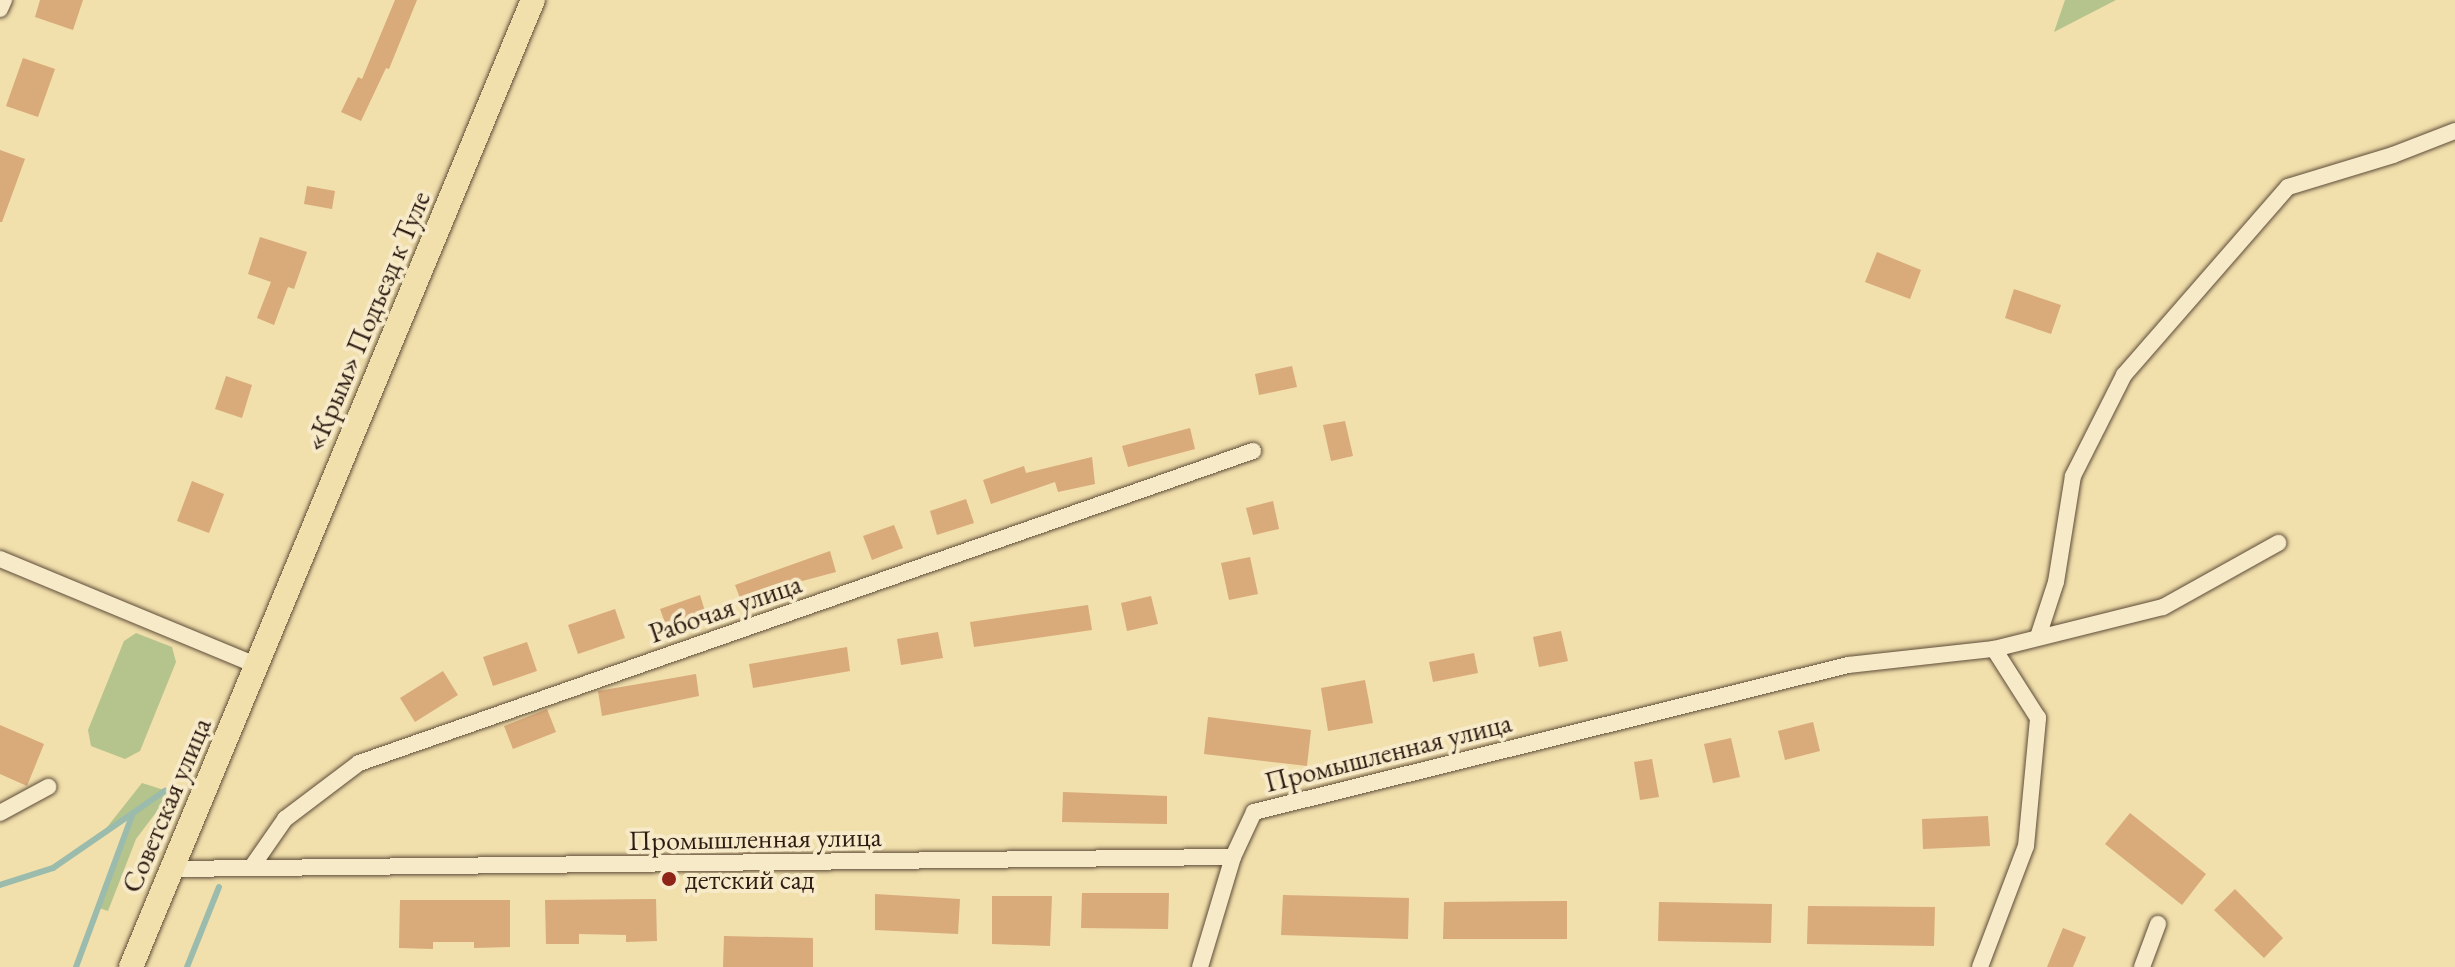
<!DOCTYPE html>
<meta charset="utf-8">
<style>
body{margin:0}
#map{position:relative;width:2455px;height:967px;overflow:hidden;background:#f1dfac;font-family:"EB Garamond",serif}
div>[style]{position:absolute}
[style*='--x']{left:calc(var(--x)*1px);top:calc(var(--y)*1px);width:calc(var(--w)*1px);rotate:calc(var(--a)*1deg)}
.green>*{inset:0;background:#b5c38d}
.stream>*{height:6px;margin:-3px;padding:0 3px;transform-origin:3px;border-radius:3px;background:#9bbcad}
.building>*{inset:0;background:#d9aa7a}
.roads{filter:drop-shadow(0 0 2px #5e4c38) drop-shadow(0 0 2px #5e4c38)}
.minor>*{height:16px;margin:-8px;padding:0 8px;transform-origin:8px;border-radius:8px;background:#f6eac9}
.primary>*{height:24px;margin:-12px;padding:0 12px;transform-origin:12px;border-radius:12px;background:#f1dfac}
.dots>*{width:22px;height:22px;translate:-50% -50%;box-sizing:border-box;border:4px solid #f6eac9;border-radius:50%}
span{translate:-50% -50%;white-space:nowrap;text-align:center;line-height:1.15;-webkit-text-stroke:8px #f6eac9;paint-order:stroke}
.street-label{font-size:28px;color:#2d1b12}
.poi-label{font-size:28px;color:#2d1b12}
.left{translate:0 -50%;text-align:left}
</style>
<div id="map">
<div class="green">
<div style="clip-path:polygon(2065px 0,2116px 0,2054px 32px)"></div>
<div style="clip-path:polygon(136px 633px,172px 647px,176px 662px,140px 751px,125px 759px,91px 746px,88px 730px,124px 641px)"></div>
<div style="clip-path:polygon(142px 783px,164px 790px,104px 831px)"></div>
<div style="clip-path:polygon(167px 791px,170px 794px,136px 839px,108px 911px,99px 908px,134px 815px)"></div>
</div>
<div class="stream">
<div style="--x:0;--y:885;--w:56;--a:-17.8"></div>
<div style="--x:53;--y:868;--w:97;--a:-34.5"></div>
<div style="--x:76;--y:967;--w:164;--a:-69.7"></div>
<div style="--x:133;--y:813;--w:39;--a:-35"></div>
<div style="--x:187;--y:967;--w:86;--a:-68.2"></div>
</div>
<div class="building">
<div style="clip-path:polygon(40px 0,83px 0,73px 30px,35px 17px)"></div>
<div style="clip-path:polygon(395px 0,417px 0,389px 69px,386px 68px,361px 121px,341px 112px,358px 77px,362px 79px)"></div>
<div style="clip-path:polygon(23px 58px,55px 69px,38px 117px,6px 106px)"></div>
<div style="clip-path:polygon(0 150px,25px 159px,2px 222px,0 222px)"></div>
<div style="clip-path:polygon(307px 186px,335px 191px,332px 209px,304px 204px)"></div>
<div style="clip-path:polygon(260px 237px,307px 252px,294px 289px,288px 287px,274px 325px,257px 318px,271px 282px,248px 274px)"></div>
<div style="clip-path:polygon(1877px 252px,1921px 270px,1910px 299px,1865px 282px)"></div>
<div style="clip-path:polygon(2014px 289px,2061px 305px,2051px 334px,2005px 318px)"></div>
<div style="clip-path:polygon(1292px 366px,1297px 387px,1259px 395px,1255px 374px)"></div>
<div style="clip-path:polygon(226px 376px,252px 385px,242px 418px,215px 409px)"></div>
<div style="clip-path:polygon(1345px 421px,1353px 456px,1331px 461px,1323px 425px)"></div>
<div style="clip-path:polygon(1190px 428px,1195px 449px,1128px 467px,1122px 446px)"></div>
<div style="clip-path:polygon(1092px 457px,1095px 484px,1058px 492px,1055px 482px,991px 504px,983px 480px,1024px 466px,1026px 473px)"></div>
<div style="clip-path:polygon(192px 481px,224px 494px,209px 533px,177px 521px)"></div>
<div style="clip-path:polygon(966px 499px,974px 523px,937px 535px,930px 511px)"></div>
<div style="clip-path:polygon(1273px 501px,1279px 529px,1253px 535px,1246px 508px)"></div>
<div style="clip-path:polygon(894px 525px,903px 548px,872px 560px,863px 536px)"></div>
<div style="clip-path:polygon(830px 551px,836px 572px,776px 588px,778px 593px,743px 606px,735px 585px)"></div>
<div style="clip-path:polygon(1250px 557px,1258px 594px,1229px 600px,1221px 563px)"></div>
<div style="clip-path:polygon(700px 595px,708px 621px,669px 634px,660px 609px)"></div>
<div style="clip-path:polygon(1151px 596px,1158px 624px,1127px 631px,1121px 603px)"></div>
<div style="clip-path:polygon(1088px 605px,1092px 630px,974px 647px,970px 622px)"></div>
<div style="clip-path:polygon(615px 609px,625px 638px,578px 654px,568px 625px)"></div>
<div style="clip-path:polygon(1561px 631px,1568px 661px,1539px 667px,1533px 637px)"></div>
<div style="clip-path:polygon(938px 632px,943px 658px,901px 665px,897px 639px)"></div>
<div style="clip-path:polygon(527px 642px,537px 671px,493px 686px,483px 657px)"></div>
<div style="clip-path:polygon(847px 647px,850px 671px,753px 688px,749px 664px)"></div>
<div style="clip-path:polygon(1474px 653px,1478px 673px,1433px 682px,1429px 662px)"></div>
<div style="clip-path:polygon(443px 671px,458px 695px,415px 722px,400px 698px)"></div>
<div style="clip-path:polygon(696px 674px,699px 696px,602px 716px,598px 691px)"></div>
<div style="clip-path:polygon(1365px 680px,1373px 723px,1328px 731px,1321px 688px)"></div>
<div style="clip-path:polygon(547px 709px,556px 732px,513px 749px,504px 726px)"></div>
<div style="clip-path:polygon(1208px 717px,1311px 730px,1307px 766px,1204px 754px)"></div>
<div style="clip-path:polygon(1813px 722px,1820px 751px,1785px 760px,1778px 731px)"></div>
<div style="clip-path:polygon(0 725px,44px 744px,27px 786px,0 774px)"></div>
<div style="clip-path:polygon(1731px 738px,1740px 777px,1713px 783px,1704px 744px)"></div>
<div style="clip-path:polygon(1652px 759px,1659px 797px,1640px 800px,1634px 762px)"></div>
<div style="clip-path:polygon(1063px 792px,1167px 796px,1167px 824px,1062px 822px)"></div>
<div style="clip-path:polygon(2130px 813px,2206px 874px,2182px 905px,2105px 844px)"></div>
<div style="clip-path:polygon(1988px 816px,1990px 846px,1923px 849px,1922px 819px)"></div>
<div style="clip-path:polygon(2235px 889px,2283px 938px,2264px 958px,2214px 910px)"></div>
<div style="clip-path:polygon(1082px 893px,1169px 893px,1168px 929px,1081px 928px)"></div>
<div style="clip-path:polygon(875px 894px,960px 899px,958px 934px,875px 930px)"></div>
<div style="clip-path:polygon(1283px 895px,1409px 898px,1408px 939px,1281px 935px)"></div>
<div style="clip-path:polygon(992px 896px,1052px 896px,1050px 946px,992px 944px)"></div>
<div style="clip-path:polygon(656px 899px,657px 941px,626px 942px,626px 935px,579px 934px,579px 944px,546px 944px,545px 900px)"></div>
<div style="clip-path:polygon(400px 900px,510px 900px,510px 947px,474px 948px,474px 942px,433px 942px,433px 949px,399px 948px)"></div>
<div style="clip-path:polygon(1567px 901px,1567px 939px,1443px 939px,1444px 902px)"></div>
<div style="clip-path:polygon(1659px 902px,1772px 904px,1771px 943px,1658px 941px)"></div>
<div style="clip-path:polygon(1808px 906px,1935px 907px,1934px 946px,1807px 944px)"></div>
<div style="clip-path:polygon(2063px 928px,2086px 937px,2073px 967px,2047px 967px)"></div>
<div style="clip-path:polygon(724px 936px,813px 938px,813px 967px,723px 967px)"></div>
</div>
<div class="roads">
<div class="minor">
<div style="--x:0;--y:9;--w:10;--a:-66"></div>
<div style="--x:0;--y:559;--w:277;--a:22.5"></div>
<div style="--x:2038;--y:637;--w:58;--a:-71.9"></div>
<div style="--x:2056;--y:582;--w:107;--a:-80.9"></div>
<div style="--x:2073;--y:476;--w:113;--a:-63.2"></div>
<div style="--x:2124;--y:375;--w:249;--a:-48.9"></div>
<div style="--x:2288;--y:187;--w:110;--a:-16.9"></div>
<div style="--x:2393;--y:155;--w:66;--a:-21.2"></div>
<div style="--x:0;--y:813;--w:55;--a:-28.4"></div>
<div style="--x:251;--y:868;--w:60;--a:-55.2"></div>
<div style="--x:285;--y:819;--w:93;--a:-37.1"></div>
<div style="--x:359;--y:763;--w:947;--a:-19.24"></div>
<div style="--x:171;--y:869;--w:1062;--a:-0.65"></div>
<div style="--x:1200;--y:967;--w:115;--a:-73.3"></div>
<div style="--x:1233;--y:857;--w:50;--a:-65"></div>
<div style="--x:1254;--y:812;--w:612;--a:-13.9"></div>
<div style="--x:1848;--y:665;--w:147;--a:-6.3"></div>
<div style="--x:1994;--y:649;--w:174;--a:-14"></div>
<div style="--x:2163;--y:607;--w:132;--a:-29.1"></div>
<div style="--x:1980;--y:967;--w:129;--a:-69.2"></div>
<div style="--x:2026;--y:846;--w:129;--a:-84.6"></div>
<div style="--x:2038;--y:718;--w:82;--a:-122.5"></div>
<div style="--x:2142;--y:967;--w:46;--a:-69.6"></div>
</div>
<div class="primary">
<div style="--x:131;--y:967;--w:1047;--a:-67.43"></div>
</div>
</div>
<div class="dots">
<div style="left:669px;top:879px;background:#8f2418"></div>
</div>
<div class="street-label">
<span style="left:367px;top:321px;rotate:-67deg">«Крым» Подъезд к Туле</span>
<span style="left:725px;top:608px;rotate:-19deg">Рабочая улица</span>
<span style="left:1388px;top:752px;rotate:-14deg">Промышленная улица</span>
<span style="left:166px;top:805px;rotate:-67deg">Советская улица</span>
<span style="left:755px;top:838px;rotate:-1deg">Промышленная улица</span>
</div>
<div class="poi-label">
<span class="left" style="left:685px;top:879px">детский сад</span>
</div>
</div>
